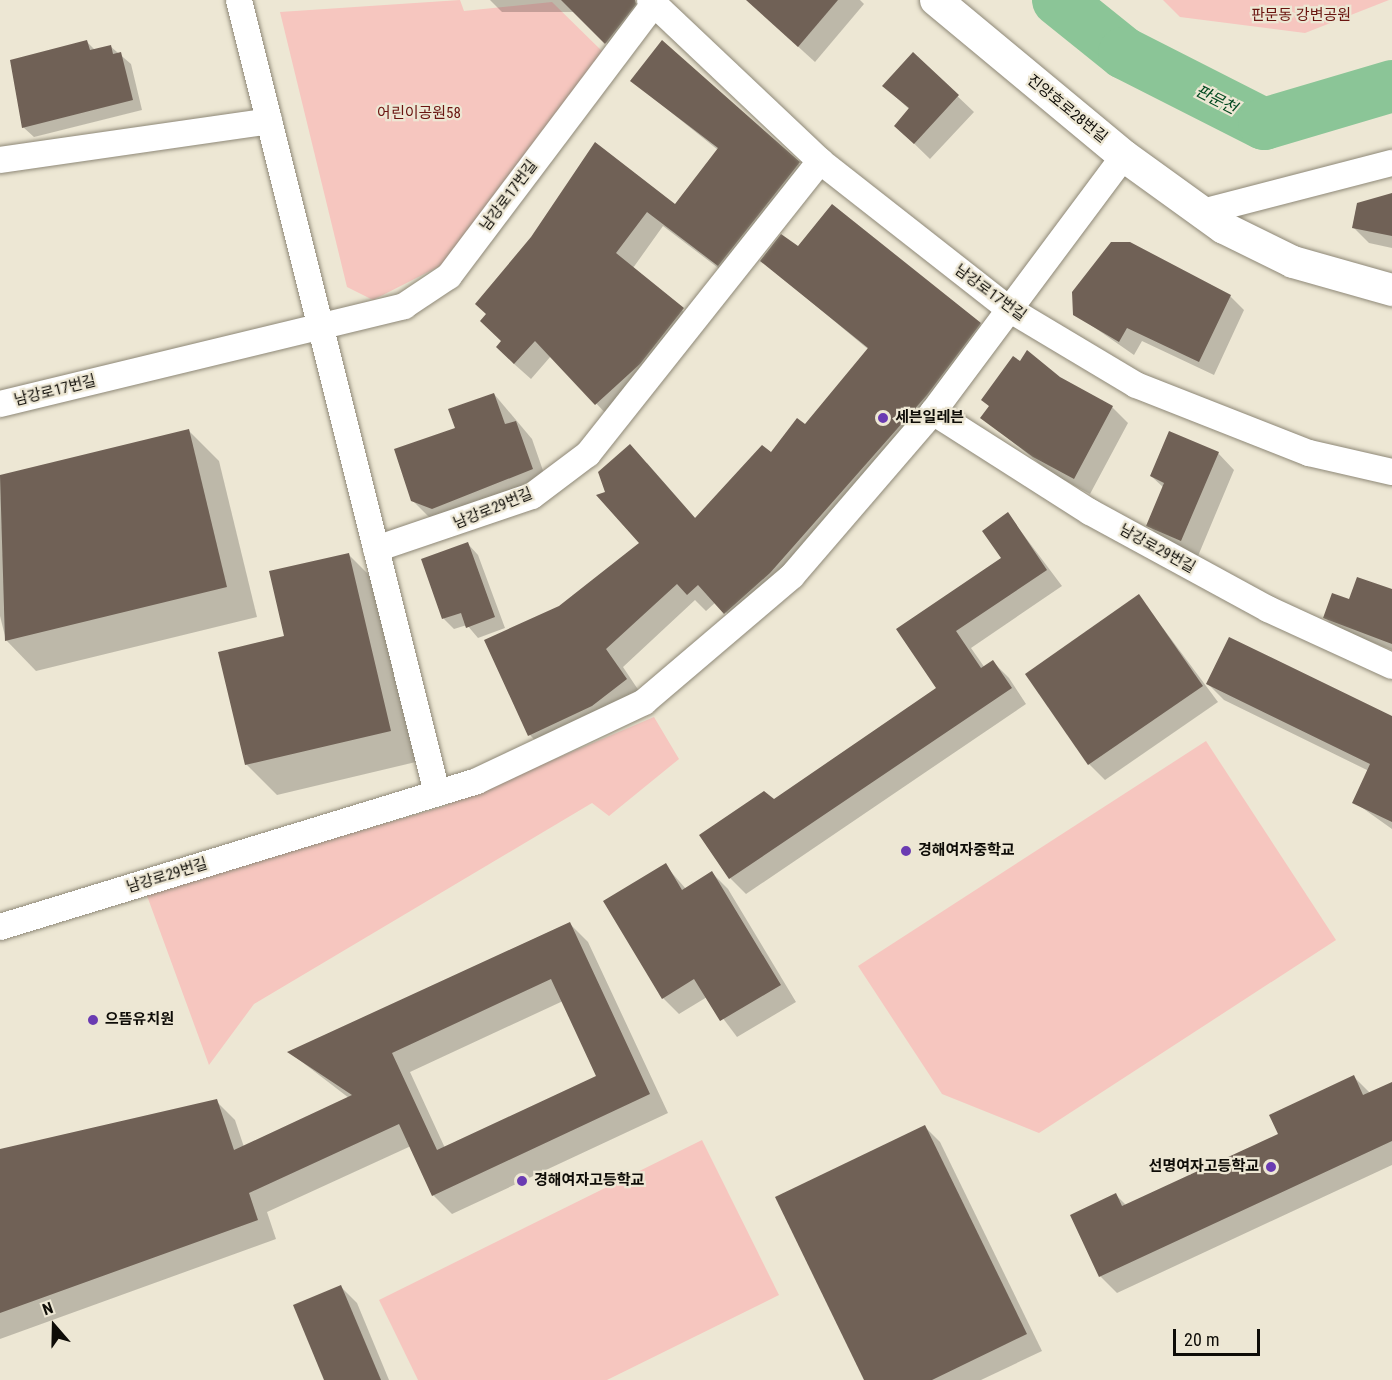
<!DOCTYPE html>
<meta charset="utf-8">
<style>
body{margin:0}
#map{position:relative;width:1392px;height:1380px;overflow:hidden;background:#ede7d4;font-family:"Roboto Condensed","Noto Sans KR",sans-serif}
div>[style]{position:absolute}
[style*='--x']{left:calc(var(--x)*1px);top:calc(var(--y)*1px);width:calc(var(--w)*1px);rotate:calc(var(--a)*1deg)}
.green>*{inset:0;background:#f6c6bf}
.shadow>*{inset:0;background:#0003}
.river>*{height:52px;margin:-26px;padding:0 26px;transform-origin:26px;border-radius:26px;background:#8bc597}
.building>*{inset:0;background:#706156}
.roads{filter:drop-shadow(0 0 2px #8e8877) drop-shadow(0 0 2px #8e8877)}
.minor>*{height:26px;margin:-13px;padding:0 13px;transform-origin:13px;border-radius:13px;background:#fff}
.tertiary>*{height:32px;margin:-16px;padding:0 16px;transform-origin:16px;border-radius:16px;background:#fff}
.dots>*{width:16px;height:16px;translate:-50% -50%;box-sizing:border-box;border:3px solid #ede7d4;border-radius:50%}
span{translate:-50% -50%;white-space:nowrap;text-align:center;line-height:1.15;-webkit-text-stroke:4.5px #ede7d4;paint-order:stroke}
.park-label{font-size:15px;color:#6a1510}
.street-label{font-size:15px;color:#0e0c07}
.poi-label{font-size:15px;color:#0e0c07;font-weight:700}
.left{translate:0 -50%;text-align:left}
.right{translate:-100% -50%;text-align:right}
.water-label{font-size:16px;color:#024920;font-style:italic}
.north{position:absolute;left:24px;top:1296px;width:60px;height:60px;-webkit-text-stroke:4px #ede7d4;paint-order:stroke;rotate:340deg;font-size:16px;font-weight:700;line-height:24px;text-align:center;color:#0e0c07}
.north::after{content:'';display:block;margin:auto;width:21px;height:27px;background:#0e0c07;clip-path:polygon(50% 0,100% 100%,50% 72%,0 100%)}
.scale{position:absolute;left:1173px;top:1329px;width:87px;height:27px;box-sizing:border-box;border:3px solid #0e0c07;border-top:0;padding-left:8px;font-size:18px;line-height:21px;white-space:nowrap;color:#0e0c07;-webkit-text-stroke:4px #ede7d4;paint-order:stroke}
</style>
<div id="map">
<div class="green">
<div style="clip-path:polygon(460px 0,464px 11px,552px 2px,606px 55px,444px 264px,373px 300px,347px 287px,280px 12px)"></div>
<div style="clip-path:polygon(1163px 0,1389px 0,1305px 33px,1180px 17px)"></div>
<div style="clip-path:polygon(654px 717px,679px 759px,609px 816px,592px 803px,254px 1004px,209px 1065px,146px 893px,442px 807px)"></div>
<div style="clip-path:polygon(1206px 741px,1336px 940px,1039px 1133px,942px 1094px,858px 966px)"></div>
<div style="clip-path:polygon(702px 1140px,779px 1295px,607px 1380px,418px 1380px,379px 1300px)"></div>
</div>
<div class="shadow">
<div style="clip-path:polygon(490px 0,631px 0,651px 21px,622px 58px,575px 12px,502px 12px)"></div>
<div style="clip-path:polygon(747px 0,860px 0,864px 4px,815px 62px)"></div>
<div style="clip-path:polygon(87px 42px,95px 50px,110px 46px,131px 64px,142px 110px,34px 137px,23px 127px)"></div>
<div style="clip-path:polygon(913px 54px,974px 112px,930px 159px,896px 126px,909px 109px,884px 86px)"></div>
<div style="clip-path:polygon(632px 81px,799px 164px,814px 179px,734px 280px,663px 226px,633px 268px,699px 325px,612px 420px,551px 356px,531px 379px,513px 363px,487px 314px,596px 144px,675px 206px,718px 150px)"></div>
<div style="clip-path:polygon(1392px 194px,1392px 248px,1369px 243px,1353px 227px)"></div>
<div style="clip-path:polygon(798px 248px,980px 324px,997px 341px,743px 630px,716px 602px,706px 611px,695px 600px,623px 667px,643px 697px,547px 753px,530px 735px,560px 607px,641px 543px,647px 463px,696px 519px,805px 426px,869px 350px,762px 261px)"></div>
<div style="clip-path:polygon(1230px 296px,1244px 310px,1214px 375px,1142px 341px,1134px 355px,1075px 314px)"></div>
<div style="clip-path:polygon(1059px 379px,1112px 407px,1128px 423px,1090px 494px,1051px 473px,982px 417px,990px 407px,983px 400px)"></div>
<div style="clip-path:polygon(494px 394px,532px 439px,548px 485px,449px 524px,429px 517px,412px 500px,457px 429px)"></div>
<div style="clip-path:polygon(189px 431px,219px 461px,257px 617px,36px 671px,6px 640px,0 616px,0 476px)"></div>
<div style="clip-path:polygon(1218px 453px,1234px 470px,1198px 556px,1164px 541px,1148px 525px,1164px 488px,1151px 476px)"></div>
<div style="clip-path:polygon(1008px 514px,1062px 586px,971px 648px,985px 668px,993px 662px,1009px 678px,1026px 704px,746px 894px,730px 878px,774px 801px,938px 689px,898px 629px,1003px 558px)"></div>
<div style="clip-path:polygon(468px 544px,478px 555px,505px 628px,478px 638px,467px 625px,454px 629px,444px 619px,423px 560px)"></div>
<div style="clip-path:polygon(348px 554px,379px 585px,420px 761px,277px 795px,246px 764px,286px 637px)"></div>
<div style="clip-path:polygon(1392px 591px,1392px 650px,1336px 628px,1325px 618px,1350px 601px)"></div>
<div style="clip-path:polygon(1139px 596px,1218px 702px,1105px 780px,1089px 764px)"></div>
<div style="clip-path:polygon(1208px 684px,1392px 718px,1392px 829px,1354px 802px,1369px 771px,1224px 700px)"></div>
<div style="clip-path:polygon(665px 865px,686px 889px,712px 873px,728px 889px,796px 1002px,737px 1037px,707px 997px,679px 1014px,663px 998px)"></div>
<div style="clip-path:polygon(evenodd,569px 923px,588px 942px,668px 1113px,452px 1214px,433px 1195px,411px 1146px,267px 1212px,276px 1239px,0 1339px,0 1150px,216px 1101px,235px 1120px,244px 1147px,349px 1098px,289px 1052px,569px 923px,563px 1001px,598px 1077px,445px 1148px,410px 1072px,563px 1001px)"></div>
<div style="clip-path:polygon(1354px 1077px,1370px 1093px,1392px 1083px,1392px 1165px,1117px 1293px,1100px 1276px,1072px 1216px,1116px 1195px,1127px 1206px,1280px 1135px)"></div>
<div style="clip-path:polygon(924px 1126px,940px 1142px,1042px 1351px,981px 1380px,865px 1380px)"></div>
<div style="clip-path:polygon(341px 1287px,357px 1303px,389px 1380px,326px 1380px)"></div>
</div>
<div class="river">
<div style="--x:1058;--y:0;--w:85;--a:38.8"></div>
<div style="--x:1124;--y:53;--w:157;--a:26.9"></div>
<div style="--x:1264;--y:124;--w:134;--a:-16.5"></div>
</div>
<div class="building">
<div style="clip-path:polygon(561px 0,635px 0,636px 4px,605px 44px)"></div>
<div style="clip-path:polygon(746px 0,838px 0,798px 47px)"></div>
<div style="clip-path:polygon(87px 40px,90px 50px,111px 45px,113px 54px,121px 52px,133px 100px,22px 128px,10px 60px)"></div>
<div style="clip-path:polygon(662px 40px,800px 162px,718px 266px,647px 212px,616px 253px,684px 308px,640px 364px,595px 405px,535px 341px,514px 364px,496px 347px,501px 341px,480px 321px,486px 314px,475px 304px,531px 237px,595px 142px,675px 204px,718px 148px,630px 81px)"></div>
<div style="clip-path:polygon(913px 52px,959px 95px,914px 144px,894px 126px,909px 108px,882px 86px)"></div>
<div style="clip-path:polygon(1392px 193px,1392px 236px,1352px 228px,1357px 203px)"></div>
<div style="clip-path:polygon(832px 204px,981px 323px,927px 395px,770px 573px,724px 614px,698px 585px,687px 595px,677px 584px,606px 649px,627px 679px,592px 706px,528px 736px,484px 640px,559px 606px,639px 543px,596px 495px,605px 492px,598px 472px,630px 444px,695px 518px,762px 445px,771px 452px,797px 418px,805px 424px,868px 348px,760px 261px,781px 234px,798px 246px)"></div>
<div style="clip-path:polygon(1111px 242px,1130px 242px,1231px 295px,1199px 362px,1127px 328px,1119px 342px,1073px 315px,1072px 292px)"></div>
<div style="clip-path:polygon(1027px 350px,1060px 377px,1113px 406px,1074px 479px,1033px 457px,980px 418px,989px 406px,981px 400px,1013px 356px,1020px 361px)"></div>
<div style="clip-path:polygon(494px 393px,505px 424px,516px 421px,533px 469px,432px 509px,411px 501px,394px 449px,455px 428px,448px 409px)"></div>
<div style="clip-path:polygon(189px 429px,227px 587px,5px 641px,0 475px)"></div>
<div style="clip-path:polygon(1169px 431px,1219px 452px,1181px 541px,1146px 526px,1164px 483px,1150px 476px)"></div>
<div style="clip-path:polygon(1008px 512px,1047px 570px,956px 631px,981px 668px,993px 660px,1012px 688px,729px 879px,699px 835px,764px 791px,774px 799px,936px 688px,896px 629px,1001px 558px,982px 531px)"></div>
<div style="clip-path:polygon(468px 542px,495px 617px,466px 628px,461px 613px,442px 619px,421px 559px)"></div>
<div style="clip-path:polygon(349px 553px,391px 731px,245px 765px,218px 652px,284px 636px,269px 571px)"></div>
<div style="clip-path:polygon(1357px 577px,1392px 589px,1392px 644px,1323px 618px,1332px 593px,1349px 599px)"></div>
<div style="clip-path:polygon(1139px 594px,1203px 686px,1088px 765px,1025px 674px)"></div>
<div style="clip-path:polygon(1229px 637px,1392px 716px,1392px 822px,1352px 803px,1370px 764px,1206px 684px)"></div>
<div style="clip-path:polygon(666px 863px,682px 890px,712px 871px,781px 985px,720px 1021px,694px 979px,662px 999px,603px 901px)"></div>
<div style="clip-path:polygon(evenodd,570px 922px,650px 1094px,432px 1196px,399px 1124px,249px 1193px,258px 1220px,0 1313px,0 1149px,217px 1099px,234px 1150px,352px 1095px,287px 1052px,570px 922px,551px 979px,596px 1076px,437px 1150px,392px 1053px,551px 979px)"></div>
<div style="clip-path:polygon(1354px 1075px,1363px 1095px,1392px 1082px,1392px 1141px,1099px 1277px,1070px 1215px,1116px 1193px,1122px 1206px,1278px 1134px,1269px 1115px)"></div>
<div style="clip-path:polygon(925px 1125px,1027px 1334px,932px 1380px,864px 1380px,775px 1197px)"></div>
<div style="clip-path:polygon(341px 1285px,381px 1380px,324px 1380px,293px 1305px)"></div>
</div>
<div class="roads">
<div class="minor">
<div style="--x:239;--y:0;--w:817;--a:75.98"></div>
<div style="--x:650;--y:0;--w:234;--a:43.4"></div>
<div style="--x:820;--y:161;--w:240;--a:38.1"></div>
<div style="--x:1009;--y:309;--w:148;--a:30.9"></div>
<div style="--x:1136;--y:385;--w:186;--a:21.5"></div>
<div style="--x:1309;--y:453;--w:85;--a:12.9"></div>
<div style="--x:0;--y:160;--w:272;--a:-8.2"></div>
<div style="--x:1202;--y:212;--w:196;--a:-14.5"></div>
<div style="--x:0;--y:404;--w:416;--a:-13.6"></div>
<div style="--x:404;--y:306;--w:54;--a:-33.7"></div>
<div style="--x:449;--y:276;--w:341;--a:-53"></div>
<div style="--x:933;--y:412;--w:186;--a:32.5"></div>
<div style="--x:1090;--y:512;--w:203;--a:28.6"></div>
<div style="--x:1268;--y:609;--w:136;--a:24.7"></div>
<div style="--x:376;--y:549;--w:165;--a:-18.8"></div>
<div style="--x:532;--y:496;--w:70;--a:-36.9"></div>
<div style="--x:588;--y:454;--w:374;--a:-51.6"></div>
<div style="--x:0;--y:927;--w:499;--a:-17"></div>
<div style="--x:477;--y:781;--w:185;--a:-25.3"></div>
<div style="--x:644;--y:702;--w:194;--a:-40.4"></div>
<div style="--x:792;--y:576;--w:216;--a:-49.3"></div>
<div style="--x:933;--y:412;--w:319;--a:-53.3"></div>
</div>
<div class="tertiary">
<div style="--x:936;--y:0;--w:244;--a:39.7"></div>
<div style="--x:1124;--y:156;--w:123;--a:35.8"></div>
<div style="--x:1224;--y:228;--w:77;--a:26.2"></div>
<div style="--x:1293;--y:262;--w:103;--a:15.8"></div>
</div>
</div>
<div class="dots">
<div style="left:883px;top:418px;background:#6a3bb2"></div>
<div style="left:906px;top:851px;background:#6a3bb2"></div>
<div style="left:93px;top:1020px;background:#6a3bb2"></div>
<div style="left:1271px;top:1167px;background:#6a3bb2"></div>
<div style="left:522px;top:1181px;background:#6a3bb2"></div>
</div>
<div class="park-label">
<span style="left:1301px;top:16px">판문동 강변공원</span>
<span style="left:419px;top:114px">어린이공원58</span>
</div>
<div class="street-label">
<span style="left:1067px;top:109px;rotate:39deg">진양호로28번길</span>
<span style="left:509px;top:196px;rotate:-53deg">남강로17번길</span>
<span style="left:990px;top:293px;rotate:36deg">남강로17번길</span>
<span style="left:55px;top:391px;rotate:-14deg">남강로17번길</span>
<span style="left:493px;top:509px;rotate:-22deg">남강로29번길</span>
<span style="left:1157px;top:549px;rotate:29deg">남강로29번길</span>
<span style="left:167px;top:876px;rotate:-17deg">남강로29번길</span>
</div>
<div class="poi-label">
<span class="left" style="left:895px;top:418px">세븐일레븐</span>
<span class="left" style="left:918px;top:851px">경해여자중학교</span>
<span class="left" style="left:105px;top:1020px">으뜸유치원</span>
<span class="right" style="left:1259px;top:1167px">선명여자고등학교</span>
<span class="left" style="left:534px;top:1181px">경해여자고등학교</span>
</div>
<div class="water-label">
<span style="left:1216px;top:100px;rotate:27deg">판문천</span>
</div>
<div class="north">N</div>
<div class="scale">20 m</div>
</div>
